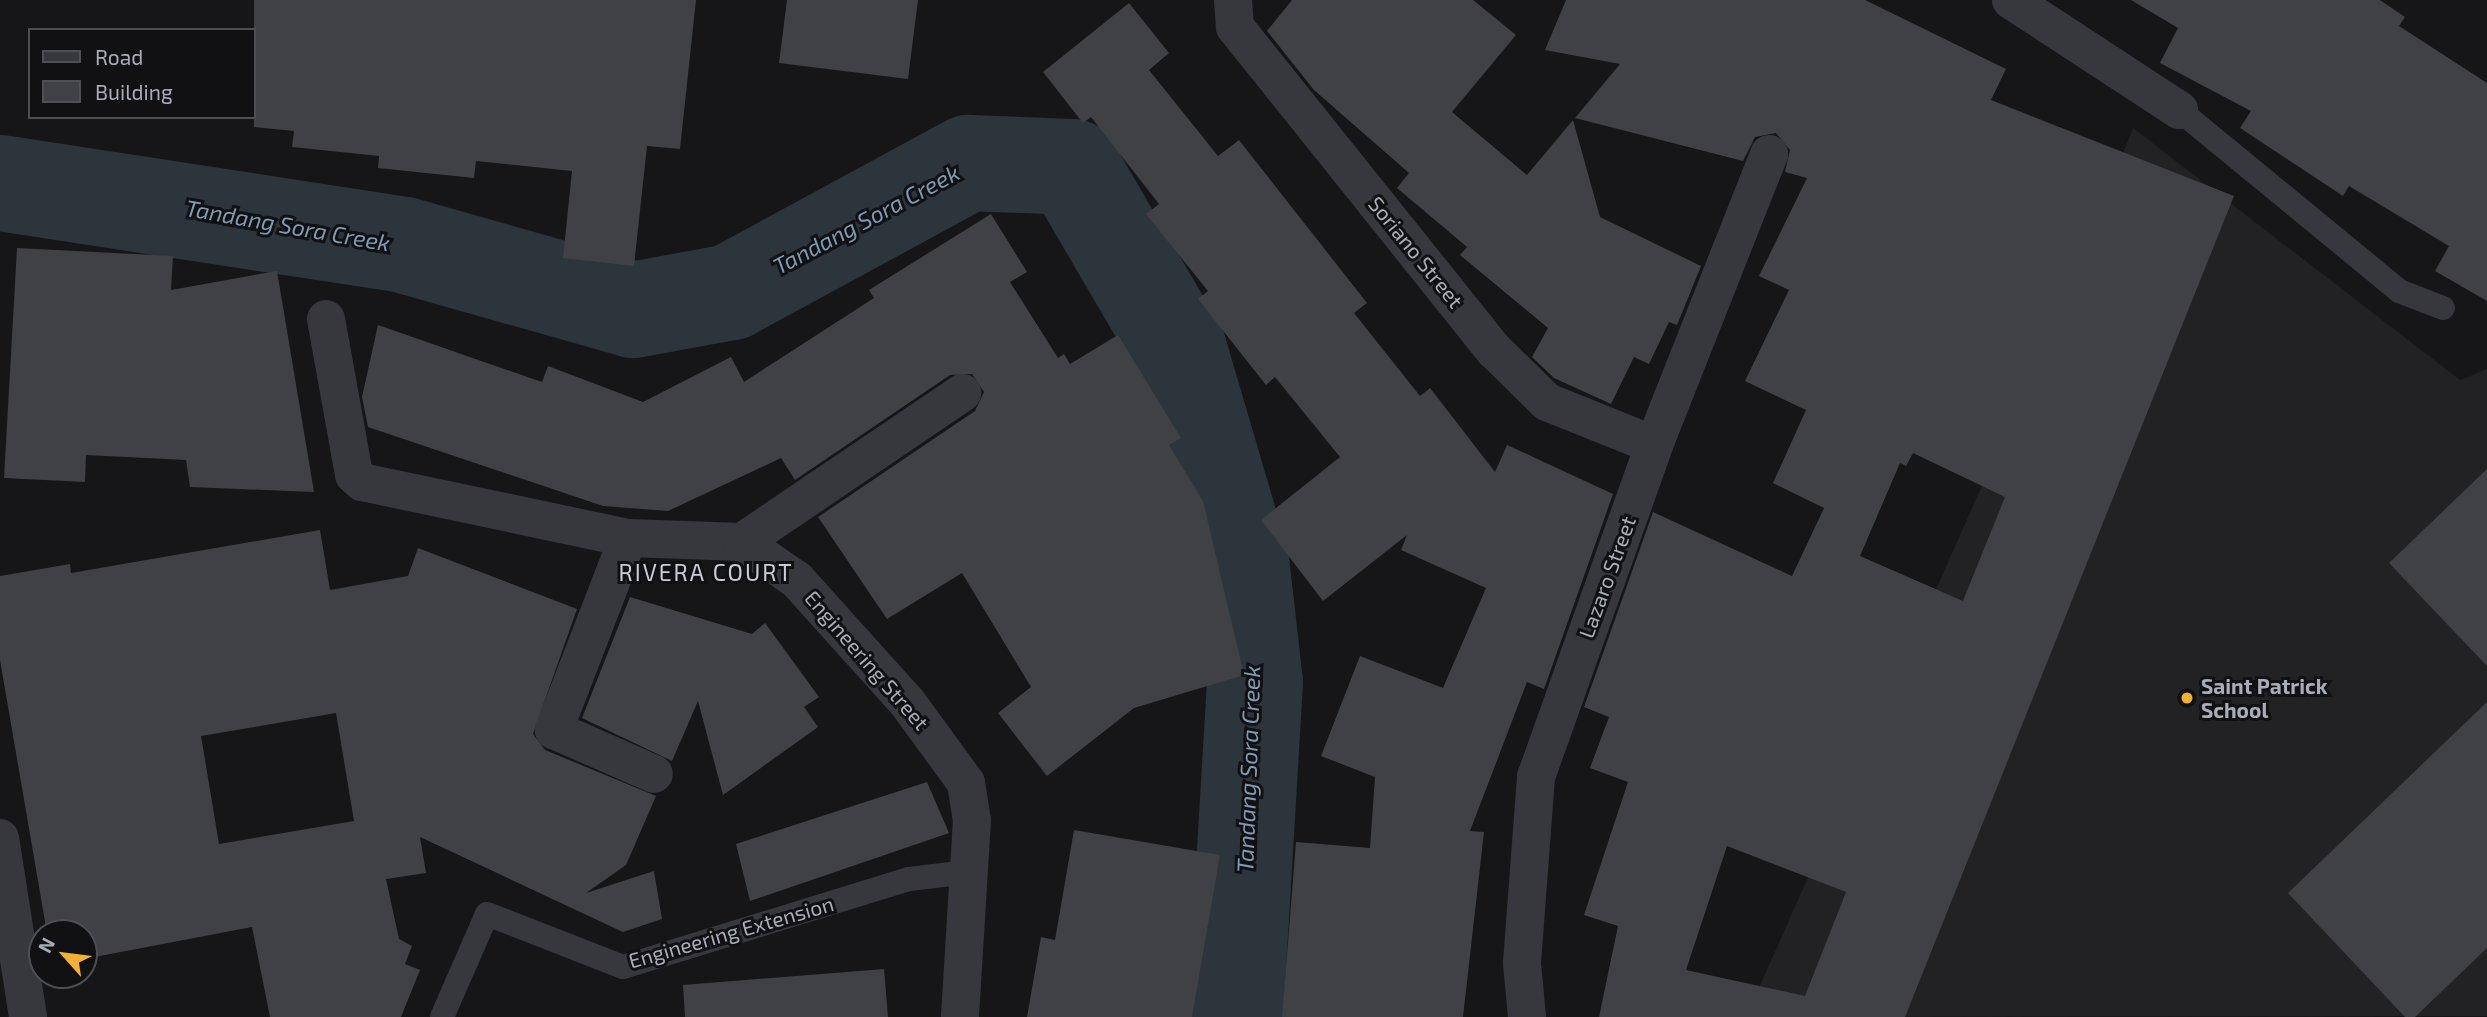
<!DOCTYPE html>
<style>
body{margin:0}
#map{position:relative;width:2487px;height:1017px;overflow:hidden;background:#161618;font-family:"Exo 2",sans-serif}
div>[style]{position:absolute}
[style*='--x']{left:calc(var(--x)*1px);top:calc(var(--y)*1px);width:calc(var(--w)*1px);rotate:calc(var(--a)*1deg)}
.built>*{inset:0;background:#222225}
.river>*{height:96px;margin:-48px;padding:0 48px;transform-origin:48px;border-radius:48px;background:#2c353c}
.building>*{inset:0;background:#404145}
.lane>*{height:24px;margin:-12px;padding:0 12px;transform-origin:12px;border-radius:12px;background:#37383d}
.street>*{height:38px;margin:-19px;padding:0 19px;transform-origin:19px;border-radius:19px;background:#37383d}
.dots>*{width:19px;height:19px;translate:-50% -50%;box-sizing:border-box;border:4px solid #111113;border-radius:50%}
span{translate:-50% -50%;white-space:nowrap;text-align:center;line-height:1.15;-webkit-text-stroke:6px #111113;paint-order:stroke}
.street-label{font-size:21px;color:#a8adb8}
.poi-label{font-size:21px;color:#a8adb8;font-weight:700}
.left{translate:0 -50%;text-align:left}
.water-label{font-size:23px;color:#7f9bb3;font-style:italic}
.neighbourhood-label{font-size:23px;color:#c9ccd4;letter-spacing:2px}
.legend{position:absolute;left:28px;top:28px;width:228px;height:91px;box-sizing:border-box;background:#111113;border:2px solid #4d4f55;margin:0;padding:9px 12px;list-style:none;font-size:21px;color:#a8adb8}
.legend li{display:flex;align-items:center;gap:14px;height:35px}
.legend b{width:35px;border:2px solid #4d4f55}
.north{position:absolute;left:28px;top:919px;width:70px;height:70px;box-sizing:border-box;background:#111113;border:2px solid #4d4f55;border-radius:50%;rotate:298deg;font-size:19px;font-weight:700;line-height:28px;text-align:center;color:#a8adb8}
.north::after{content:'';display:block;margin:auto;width:24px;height:32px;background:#f2b134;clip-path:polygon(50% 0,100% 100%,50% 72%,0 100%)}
</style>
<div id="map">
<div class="built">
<div style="clip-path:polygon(2133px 128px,2460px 380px,2487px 369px,2487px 1016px,1746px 1017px,2073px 281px)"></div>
</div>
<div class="river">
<div style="--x:0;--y:183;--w:409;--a:8.7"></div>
<div style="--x:404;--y:245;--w:238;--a:15.8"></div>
<div style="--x:633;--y:310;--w:100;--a:-10.4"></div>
<div style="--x:731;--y:292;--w:271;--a:-28.5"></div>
<div style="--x:969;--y:163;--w:103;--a:2.2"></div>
<div style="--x:1072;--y:167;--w:212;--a:59.7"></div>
<div style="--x:1179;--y:350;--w:219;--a:73.6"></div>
<div style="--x:1241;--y:560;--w:123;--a:83.5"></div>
<div style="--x:1255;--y:682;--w:336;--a:93.4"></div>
</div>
<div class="building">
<div style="clip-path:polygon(254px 0,696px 0,680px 149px,647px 146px,634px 266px,563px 258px,572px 171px,476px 161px,474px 178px,378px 168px,379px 156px,292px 147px,294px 131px,254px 127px)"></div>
<div style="clip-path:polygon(787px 0,918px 0,908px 79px,779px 63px)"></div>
<div style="clip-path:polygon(1292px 0,1473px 0,1516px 35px,1452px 112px,1527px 175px,1573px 120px,1600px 217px,1701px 266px,1677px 325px,1669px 322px,1649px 364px,1634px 357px,1611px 404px,1554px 378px,1532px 357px,1548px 328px,1460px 255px,1467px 247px,1397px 188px,1409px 173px,1314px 90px,1267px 31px)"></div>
<div style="clip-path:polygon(evenodd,1566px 0,1865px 0,2006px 69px,1991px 100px,2234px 196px,1905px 1017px,1599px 1017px,1618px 926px,1584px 915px,1628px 782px,1590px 768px,1609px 717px,1584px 707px,1653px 512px,1792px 576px,1824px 508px,1773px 483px,1806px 410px,1745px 381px,1789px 290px,1759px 276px,1807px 178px,1785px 172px,1790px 150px,1776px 133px,1755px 137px,1743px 161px,1575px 118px,1620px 64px,1545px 50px,1566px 0,1913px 453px,2005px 497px,1963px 601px,1860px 556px,1900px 463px,1906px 466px,1913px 453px,1566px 0,1727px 846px,1846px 892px,1805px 996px,1686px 970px,1727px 846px)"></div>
<div style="clip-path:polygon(2131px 0,2380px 0,2405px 17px,2399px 26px,2487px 83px,2487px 301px,2435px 271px,2449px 246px,2349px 186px,2343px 196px,2240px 128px,2251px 111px,2160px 63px,2178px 28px)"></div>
<div style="clip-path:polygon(1129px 3px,1169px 53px,1149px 70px,1218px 156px,1239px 140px,1367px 303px,1354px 313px,1420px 396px,1430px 388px,1495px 472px,1507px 445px,1613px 494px,1544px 689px,1527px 682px,1470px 831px,1484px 832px,1463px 1017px,1282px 1017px,1296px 842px,1370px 848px,1375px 777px,1321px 756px,1360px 656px,1443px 688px,1486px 588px,1401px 550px,1407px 535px,1323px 601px,1261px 520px,1340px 457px,1275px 377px,1266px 385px,1198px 299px,1208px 291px,1146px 214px,1159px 204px,1091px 117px,1083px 123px,1043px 72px)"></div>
<div style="clip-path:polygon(991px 214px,1027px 272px,1010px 282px,1058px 358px,1064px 354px,1070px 364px,1118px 335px,1181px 438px,1169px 445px,1203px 501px,1244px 675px,1134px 708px,1047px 776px,998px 713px,1031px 687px,962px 573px,887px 619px,818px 517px,975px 411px,984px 392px,972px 374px,950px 375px,795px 480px,781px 458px,668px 511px,603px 506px,368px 427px,362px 397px,378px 325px,542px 382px,548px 366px,643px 402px,731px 357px,744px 382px,874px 298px,869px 290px)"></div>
<div style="clip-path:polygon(17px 248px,173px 256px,171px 290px,277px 271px,314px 492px,190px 487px,186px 460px,86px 455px,85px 482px,4px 478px)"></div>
<div style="clip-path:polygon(2487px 469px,2487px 666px,2389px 563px)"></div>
<div style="clip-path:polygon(evenodd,320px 530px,330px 590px,408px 576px,418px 548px,577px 609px,533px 734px,545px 750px,656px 796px,626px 865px,586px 893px,654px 871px,662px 919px,623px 932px,420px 837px,426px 873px,386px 879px,399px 939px,412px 946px,405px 964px,420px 970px,401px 1017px,270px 1017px,252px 927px,84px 959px,84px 933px,47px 933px,0 660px,0 576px,70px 564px,71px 573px,320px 530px,336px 713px,354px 821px,219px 844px,201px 736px,336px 713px)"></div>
<div style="clip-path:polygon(630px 597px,752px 634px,765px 623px,819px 697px,804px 707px,818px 727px,723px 795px,698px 701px,672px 761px,582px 718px)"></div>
<div style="clip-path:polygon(2487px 702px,2487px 948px,2415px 1017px,2405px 1017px,2288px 893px)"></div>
<div style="clip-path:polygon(927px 782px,949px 833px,750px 901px,736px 844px)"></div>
<div style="clip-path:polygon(1074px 830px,1220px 855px,1192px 1017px,1027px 1017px,1041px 937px,1055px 940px)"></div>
<div style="clip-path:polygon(884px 969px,888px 1017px,685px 1017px,683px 985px)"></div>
</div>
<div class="lane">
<div style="--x:2179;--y:110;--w:285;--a:39.4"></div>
<div style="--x:2399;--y:291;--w:47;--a:21.1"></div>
<div style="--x:442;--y:1017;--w:112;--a:-66.4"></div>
<div style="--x:487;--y:914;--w:146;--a:21.3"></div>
<div style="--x:623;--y:967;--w:299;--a:-17.1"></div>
<div style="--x:909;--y:879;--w:59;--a:-6.8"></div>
</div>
<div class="street">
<div style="--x:1233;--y:0;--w:27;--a:86"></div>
<div style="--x:1235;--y:27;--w:414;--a:51.3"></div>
<div style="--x:1494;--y:350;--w:74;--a:44.5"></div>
<div style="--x:1547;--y:402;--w:115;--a:21.9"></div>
<div style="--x:2011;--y:0;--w:201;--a:33.2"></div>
<div style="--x:326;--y:319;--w:158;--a:79.8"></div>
<div style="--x:354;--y:475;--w:11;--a:41"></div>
<div style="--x:362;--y:482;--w:272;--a:11.9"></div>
<div style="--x:628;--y:538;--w:114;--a:2"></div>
<div style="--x:742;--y:542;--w:67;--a:34.6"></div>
<div style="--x:797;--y:580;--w:164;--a:48"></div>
<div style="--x:907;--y:702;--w:100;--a:53.9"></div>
<div style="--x:966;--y:783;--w:37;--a:81"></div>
<div style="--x:972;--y:820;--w:197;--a:93.5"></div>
<div style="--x:628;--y:538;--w:206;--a:111.1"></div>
<div style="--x:554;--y:730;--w:109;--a:23.7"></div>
<div style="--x:742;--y:542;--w:266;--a:-34.1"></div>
<div style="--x:0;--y:838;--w:181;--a:81.1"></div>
<div style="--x:1527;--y:1017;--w:54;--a:-95.3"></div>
<div style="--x:1522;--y:963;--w:187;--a:-85.7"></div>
<div style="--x:1536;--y:777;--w:352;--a:-70.4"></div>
<div style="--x:1654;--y:445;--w:313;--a:-68.4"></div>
</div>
<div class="dots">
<div style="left:2187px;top:698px;background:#f2b134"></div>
</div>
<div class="street-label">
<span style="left:1416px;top:252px;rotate:51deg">Soriano Street</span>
<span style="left:1607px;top:577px;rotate:-70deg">Lazaro Street</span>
<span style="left:867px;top:660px;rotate:49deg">Engineering Street</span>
<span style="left:731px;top:932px;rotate:-16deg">Engineering Extension</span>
</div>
<div class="poi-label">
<span class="left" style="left:2201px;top:698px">Saint Patrick<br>School</span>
</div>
<div class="water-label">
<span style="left:866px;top:219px;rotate:-28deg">Tandang Sora Creek</span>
<span style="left:288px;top:225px;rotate:10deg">Tandang Sora Creek</span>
<span style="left:1248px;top:769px;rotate:-88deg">Tandang Sora Creek</span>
</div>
<div class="neighbourhood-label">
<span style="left:706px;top:572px">RIVERA COURT</span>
</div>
<ul class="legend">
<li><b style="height:9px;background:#37383d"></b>Road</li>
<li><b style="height:19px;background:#404145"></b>Building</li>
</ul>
<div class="north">N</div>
</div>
